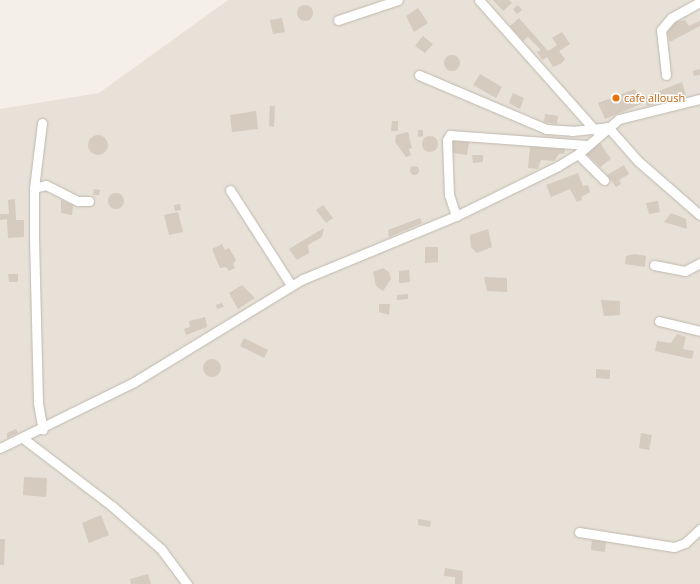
<!DOCTYPE html>
<style>
body{margin:0}
#map{position:relative;width:700px;height:584px;overflow:hidden;background:#f4f0e9;font-family:"Open Sans",sans-serif}
div>[style]{position:absolute}
[style*='--x']{left:calc(var(--x)*1px);top:calc(var(--y)*1px);width:calc(var(--w)*1px);rotate:calc(var(--a)*1deg)}
.residential>*{inset:0;background:#e7e1d8}
.building>*{inset:0;background:#d5cbbf}
.round{border-radius:50%}
.roads{filter:drop-shadow(0 0 1px #bfb7ac) drop-shadow(0 0 1px #bfb7ac)}
.minor>*{height:9px;margin:-4.5px;padding:0 4.5px;transform-origin:4.5px;border-radius:4.5px;background:#fff}
.dots>*{width:11px;height:11px;translate:-50% -50%;box-sizing:border-box;border:2px solid #fff;border-radius:50%}
span{translate:-50% -50%;white-space:nowrap;text-align:center;line-height:1.15;-webkit-text-stroke:3px #fff;paint-order:stroke}
.food-label{font-size:11px;color:#c56008}
.left{translate:0 -50%;text-align:left}
</style>
<div id="map">
<div class="residential">
<div style="clip-path:polygon(228px 0,700px 0,700px 584px,0 584px,0 109px,99px 93px)"></div>
</div>
<div class="building">
<div style="clip-path:polygon(493px 0,509px 0,512px 3px,503px 11px)"></div>
<div style="clip-path:polygon(518px 5px,522px 10px,517px 14px,513px 9px)"></div>
<div class="round" style="left:297px;top:5px;width:16px;height:16px"></div>
<div style="clip-path:polygon(418px 8px,428px 23px,414px 32px,406px 16px)"></div>
<div style="clip-path:polygon(282px 18px,285px 32px,273px 34px,270px 20px)"></div>
<div style="clip-path:polygon(519px 18px,548px 51px,557px 45px,552px 38px,562px 32px,570px 44px,559px 51px,565px 59px,562px 63px,553px 67px,547px 57px,542px 60px,537px 52px,541px 50px,528px 37px,523px 41px,510px 26px)"></div>
<div style="clip-path:polygon(685px 20px,689px 26px,700px 21px,700px 26px,670px 42px,667px 32px,676px 22px)"></div>
<div style="clip-path:polygon(423px 36px,433px 44px,425px 53px,415px 46px)"></div>
<div class="round" style="left:444px;top:55px;width:16px;height:16px"></div>
<div style="clip-path:polygon(700px 69px,700px 75px,694px 76px,693px 71px)"></div>
<div style="clip-path:polygon(480px 74px,502px 87px,496px 98px,473px 85px)"></div>
<div style="clip-path:polygon(682px 82px,686px 96px,647px 106px,646px 102px,605px 119px,598px 103px,635px 89px,639px 99px)"></div>
<div style="clip-path:polygon(513px 93px,524px 98px,520px 109px,509px 103px)"></div>
<div style="clip-path:polygon(270px 106px,275px 106px,274px 127px,269px 126px)"></div>
<div style="clip-path:polygon(256px 111px,258px 129px,232px 132px,230px 115px)"></div>
<div style="clip-path:polygon(545px 114px,558px 116px,557px 124px,544px 122px)"></div>
<div style="clip-path:polygon(392px 121px,398px 121px,398px 131px,391px 131px)"></div>
<div style="clip-path:polygon(418px 130px,423px 130px,423px 136px,418px 137px)"></div>
<div style="clip-path:polygon(408px 132px,412px 148px,409px 149px,411px 155px,406px 157px,395px 142px,396px 135px)"></div>
<div class="round" style="left:88px;top:135px;width:20px;height:20px"></div>
<div class="round" style="left:422px;top:136px;width:16px;height:16px"></div>
<div style="clip-path:polygon(453px 141px,469px 142px,467px 155px,453px 153px)"></div>
<div style="clip-path:polygon(600px 143px,611px 159px,600px 167px,587px 154px)"></div>
<div style="clip-path:polygon(530px 147px,565px 149px,564px 154px,559px 154px,554px 161px,541px 160px,538px 169px,528px 168px)"></div>
<div style="clip-path:polygon(472px 155px,483px 155px,483px 162px,473px 163px)"></div>
<div style="clip-path:polygon(624px 165px,629px 174px,619px 180px,621px 184px,616px 187px,607px 175px)"></div>
<div class="round" style="left:409.5px;top:165.5px;width:9px;height:9px"></div>
<div style="clip-path:polygon(578px 173px,583px 186px,588px 185px,590px 192px,581px 197px,582px 200px,577px 202px,570px 189px,551px 197px,546px 185px)"></div>
<div style="clip-path:polygon(94px 189px,100px 190px,99px 195px,93px 195px)"></div>
<div class="round" style="left:108px;top:193px;width:16px;height:16px"></div>
<div style="clip-path:polygon(15px 199px,16px 220px,24px 220px,24px 237px,8px 238px,7px 219px,0 220px,0 214px,9px 214px,8px 200px)"></div>
<div style="clip-path:polygon(61px 200px,73px 205px,72px 215px,61px 213px)"></div>
<div style="clip-path:polygon(658px 201px,660px 212px,649px 214px,646px 203px)"></div>
<div style="clip-path:polygon(180px 204px,181px 210px,175px 211px,174px 205px)"></div>
<div style="clip-path:polygon(323px 205px,333px 218px,326px 223px,316px 210px)"></div>
<div style="clip-path:polygon(178px 212px,183px 232px,169px 235px,164px 215px)"></div>
<div style="clip-path:polygon(671px 213px,686px 219px,687px 229px,664px 222px)"></div>
<div style="clip-path:polygon(420px 218px,422px 223px,389px 237px,388px 230px)"></div>
<div style="clip-path:polygon(324px 228px,322px 237px,308px 245px,309px 253px,297px 260px,289px 249px)"></div>
<div style="clip-path:polygon(488px 229px,492px 247px,477px 253px,471px 247px,470px 235px)"></div>
<div style="clip-path:polygon(222px 244px,225px 250px,229px 248px,236px 260px,233px 264px,235px 268px,229px 271px,226px 267px,220px 268px,212px 249px)"></div>
<div style="clip-path:polygon(425px 247px,438px 247px,438px 262px,425px 263px)"></div>
<div style="clip-path:polygon(635px 254px,646px 256px,645px 267px,625px 264px,626px 256px)"></div>
<div style="clip-path:polygon(383px 268px,389px 272px,391px 279px,383px 291px,376px 286px,373px 272px)"></div>
<div style="clip-path:polygon(409px 270px,410px 282px,399px 283px,399px 271px)"></div>
<div style="clip-path:polygon(8px 274px,18px 274px,18px 282px,9px 282px)"></div>
<div style="clip-path:polygon(484px 277px,507px 278px,507px 292px,487px 291px)"></div>
<div style="clip-path:polygon(242px 285px,255px 298px,238px 309px,229px 293px)"></div>
<div style="clip-path:polygon(408px 294px,408px 299px,397px 300px,397px 295px)"></div>
<div style="clip-path:polygon(601px 300px,620px 301px,620px 315px,604px 316px)"></div>
<div style="clip-path:polygon(222px 303px,224px 307px,217px 309px,216px 305px)"></div>
<div style="clip-path:polygon(379px 304px,390px 304px,389px 315px,379px 312px)"></div>
<div style="clip-path:polygon(205px 317px,207px 327px,186px 335px,184px 329px,190px 327px,189px 321px)"></div>
<div style="clip-path:polygon(677px 334px,686px 337px,683px 349px,694px 351px,692px 359px,655px 351px,657px 341px,671px 343px)"></div>
<div style="clip-path:polygon(244px 338px,268px 350px,264px 358px,240px 346px)"></div>
<div class="round" style="left:203px;top:359px;width:18px;height:18px"></div>
<div style="clip-path:polygon(596px 369px,610px 370px,610px 379px,596px 378px)"></div>
<div style="clip-path:polygon(16px 429px,18px 433px,7px 438px,7px 433px)"></div>
<div style="clip-path:polygon(641px 433px,652px 435px,649px 450px,639px 448px)"></div>
<div style="clip-path:polygon(24px 477px,47px 478px,46px 497px,23px 495px)"></div>
<div style="clip-path:polygon(101px 515px,109px 535px,89px 543px,82px 523px)"></div>
<div style="clip-path:polygon(418px 519px,431px 521px,430px 527px,418px 525px)"></div>
<div style="clip-path:polygon(0 539px,5px 539px,4px 565px,0 565px)"></div>
<div style="clip-path:polygon(592px 540px,606px 542px,605px 552px,591px 550px)"></div>
<div style="clip-path:polygon(445px 568px,463px 571px,462px 584px,455px 584px,455px 577px,444px 576px)"></div>
<div style="clip-path:polygon(148px 574px,151px 584px,131px 584px,130px 579px)"></div>
</div>
<div class="roads">
<div class="minor">
<div style="--x:479;--y:0;--w:174;--a:48.3"></div>
<div style="--x:338;--y:20;--w:63;--a:-18.4"></div>
<div style="--x:419;--y:75;--w:138;--a:23"></div>
<div style="--x:546;--y:129;--w:26;--a:4"></div>
<div style="--x:572;--y:131;--w:36;--a:-6"></div>
<div style="--x:608;--y:127;--w:45;--a:48.6"></div>
<div style="--x:638;--y:161;--w:82;--a:41.1"></div>
<div style="--x:666;--y:75;--w:45;--a:-96.3"></div>
<div style="--x:661;--y:30;--w:16;--a:-50"></div>
<div style="--x:671;--y:18;--w:33;--a:-29"></div>
<div style="--x:42;--y:123;--w:65;--a:97"></div>
<div style="--x:34;--y:188;--w:50;--a:90"></div>
<div style="--x:34;--y:238;--w:165;--a:88.6"></div>
<div style="--x:38;--y:403;--w:27;--a:80"></div>
<div style="--x:578;--y:154;--w:37;--a:45"></div>
<div style="--x:34;--y:188;--w:12;--a:-14"></div>
<div style="--x:46;--y:185;--w:36;--a:27"></div>
<div style="--x:78;--y:201;--w:11;--a:0"></div>
<div style="--x:230;--y:190;--w:113;--a:57.3"></div>
<div style="--x:456;--y:216;--w:22;--a:-108"></div>
<div style="--x:449;--y:195;--w:55;--a:-92.1"></div>
<div style="--x:447;--y:140;--w:6;--a:-59"></div>
<div style="--x:450;--y:135;--w:137;--a:4.2"></div>
<div style="--x:654;--y:265;--w:32;--a:11"></div>
<div style="--x:685;--y:271;--w:17;--a:-28"></div>
<div style="--x:659;--y:321;--w:42;--a:13.7"></div>
<div style="--x:24;--y:439;--w:111;--a:37.3"></div>
<div style="--x:112;--y:506;--w:65;--a:41.3"></div>
<div style="--x:161;--y:549;--w:44;--a:53.4"></div>
<div style="--x:0;--y:448;--w:149;--a:-26.2"></div>
<div style="--x:134;--y:382;--w:198;--a:-31.4"></div>
<div style="--x:303;--y:279;--w:165;--a:-22.4"></div>
<div style="--x:456;--y:216;--w:114;--a:-26.1"></div>
<div style="--x:558;--y:166;--w:23;--a:-31"></div>
<div style="--x:578;--y:154;--w:54;--a:-40.5"></div>
<div style="--x:619;--y:119;--w:83;--a:-13.9"></div>
<div style="--x:579;--y:532;--w:96;--a:9"></div>
<div style="--x:674;--y:547;--w:12;--a:-20"></div>
<div style="--x:685;--y:543;--w:21;--a:-43"></div>
</div>
</div>
<div class="dots">
<div style="left:616px;top:98px;background:#e8710a"></div>
</div>
<div class="food-label">
<span class="left" style="left:624px;top:98px">cafe alloush</span>
</div>
</div>
